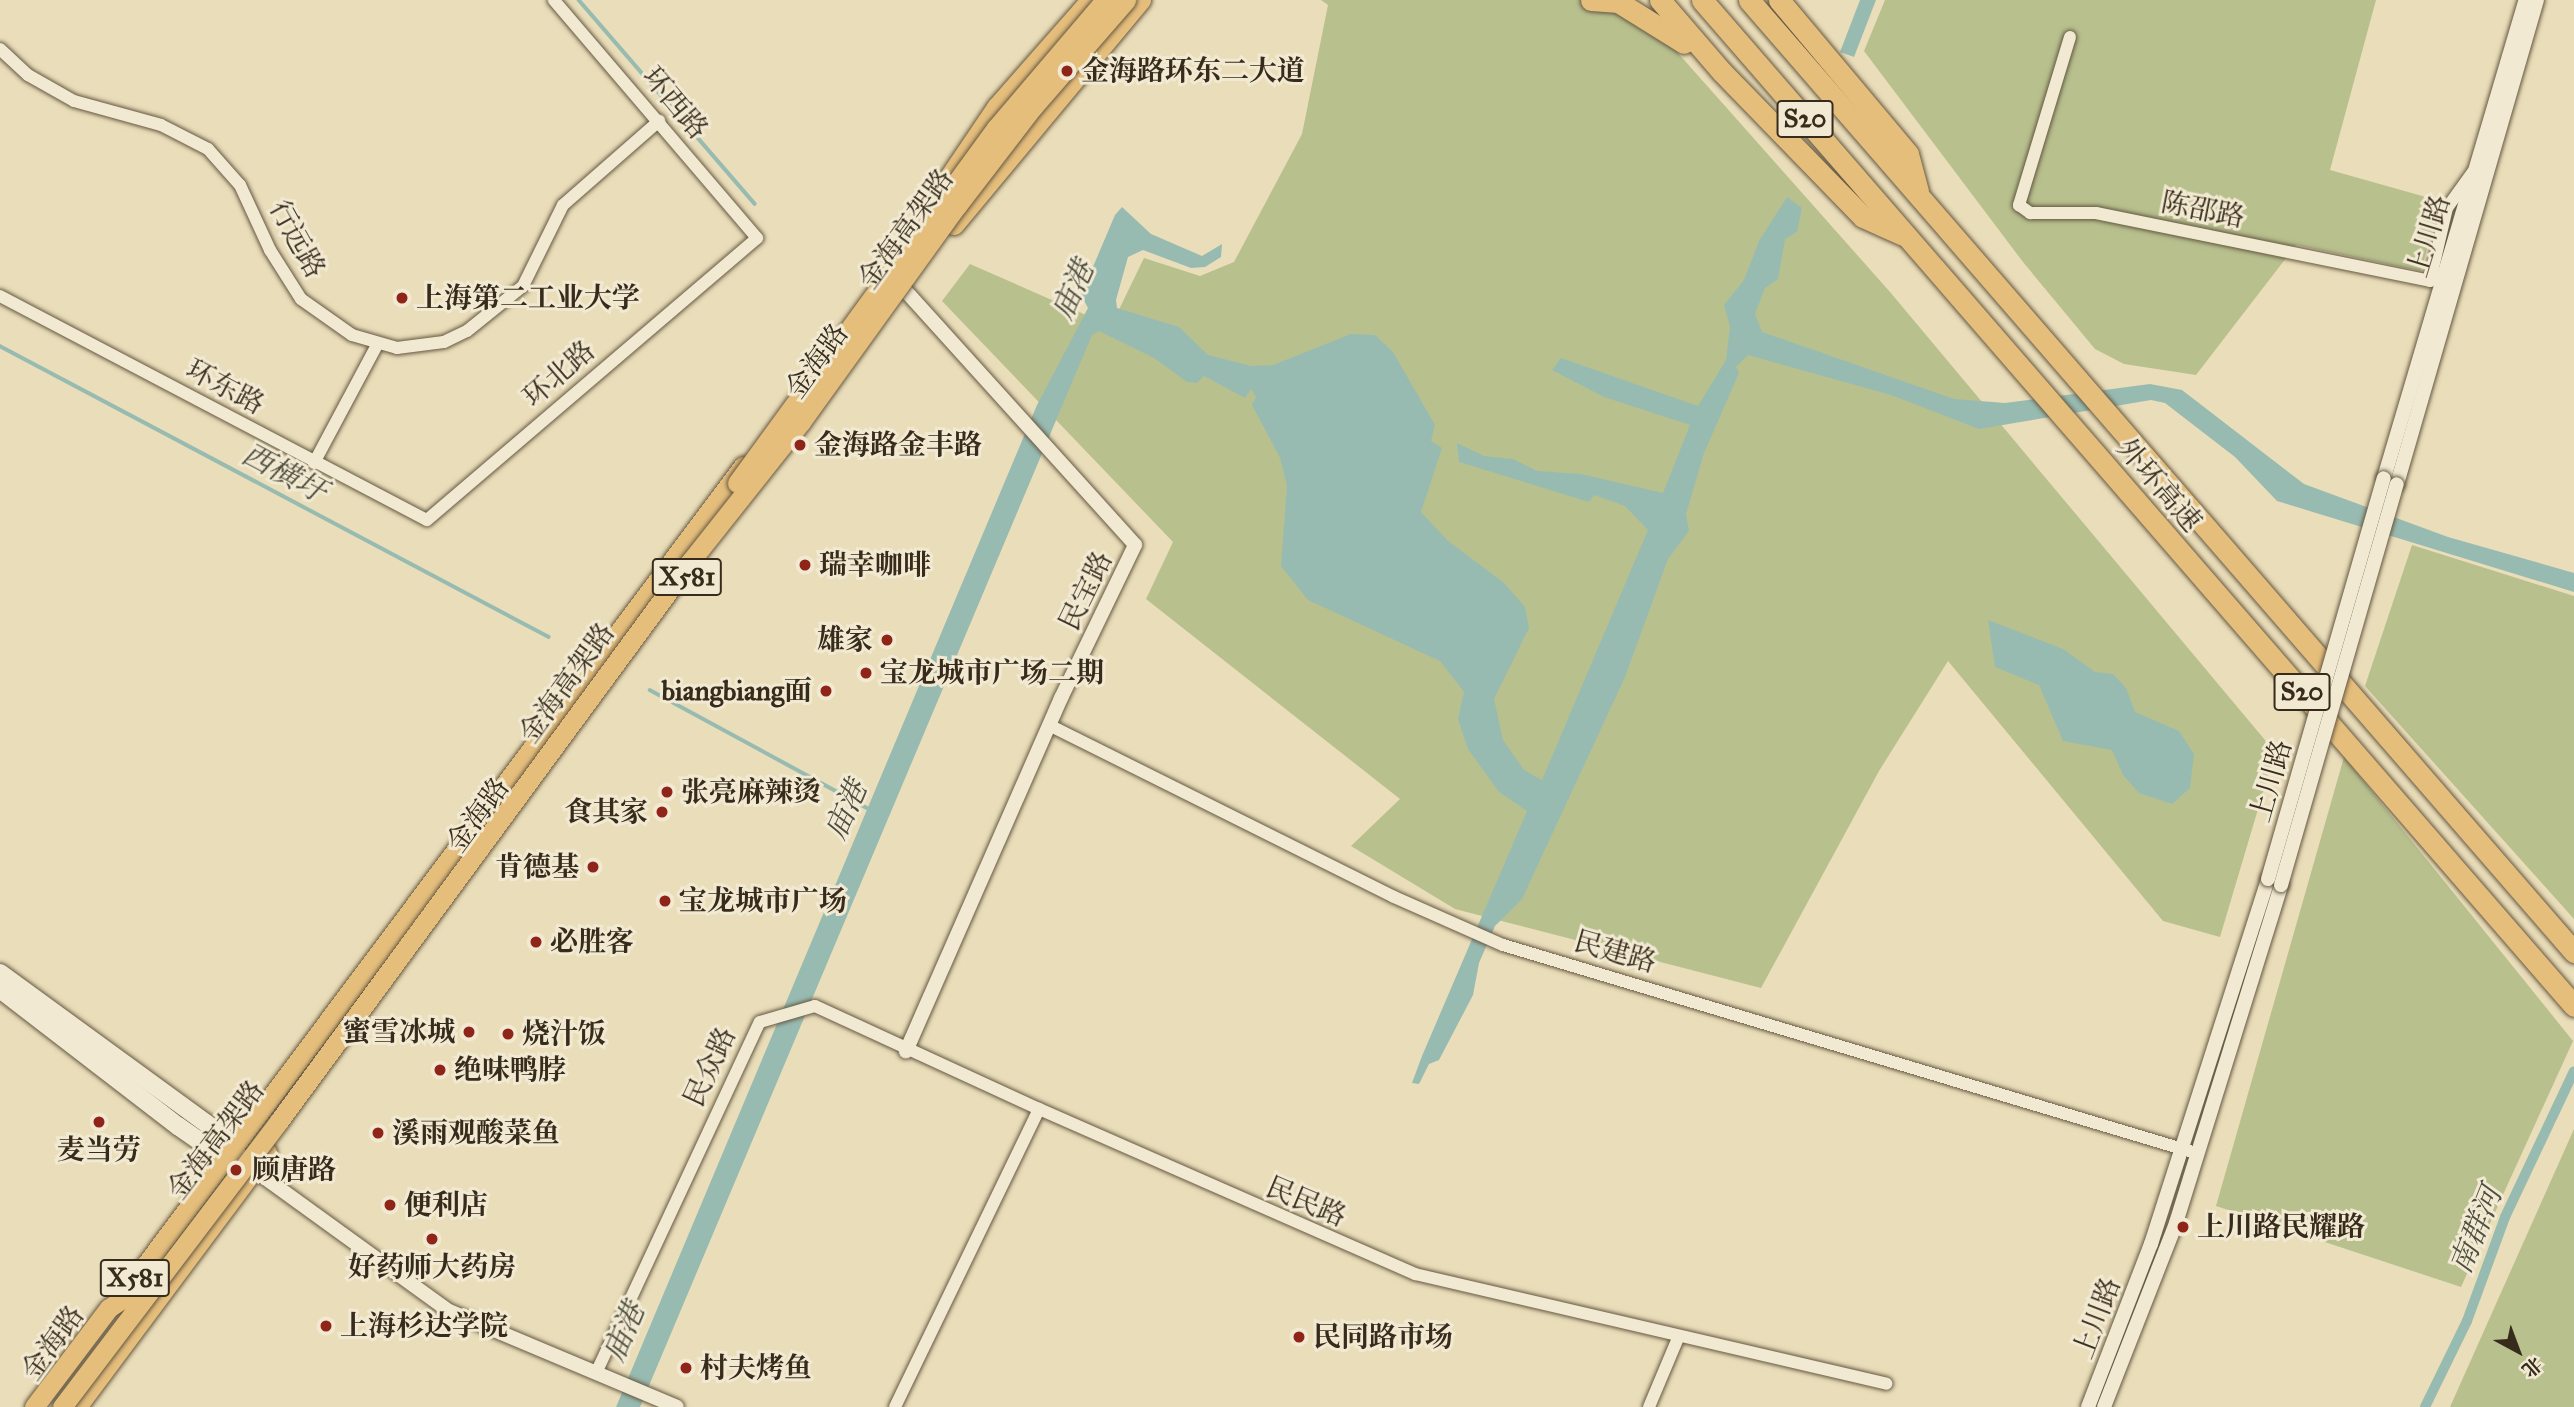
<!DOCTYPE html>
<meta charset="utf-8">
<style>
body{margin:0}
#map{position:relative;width:2574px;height:1407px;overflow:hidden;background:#eaddb9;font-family:"IM FELL Great Primer","Noto Serif SC",serif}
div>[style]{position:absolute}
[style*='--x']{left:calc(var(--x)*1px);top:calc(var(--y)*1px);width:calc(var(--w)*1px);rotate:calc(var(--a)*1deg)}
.green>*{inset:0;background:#b8c08e}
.water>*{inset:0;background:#98bbb1}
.stream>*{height:3.5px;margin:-1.75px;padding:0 1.75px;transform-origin:1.75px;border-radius:1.75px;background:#98bbb1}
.canal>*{height:10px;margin:-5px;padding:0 5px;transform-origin:5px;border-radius:5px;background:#98bbb1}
.roads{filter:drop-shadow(0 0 2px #645842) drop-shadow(0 0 2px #645842)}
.minor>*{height:12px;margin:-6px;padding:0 6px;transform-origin:6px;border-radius:6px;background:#f1e9d2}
.tertiary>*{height:14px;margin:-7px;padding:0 7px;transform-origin:7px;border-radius:7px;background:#f1e9d2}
.secondary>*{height:18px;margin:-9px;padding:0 9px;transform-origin:9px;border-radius:9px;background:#f1e9d2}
.primary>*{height:19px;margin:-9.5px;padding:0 9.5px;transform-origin:9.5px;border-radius:9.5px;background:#e5be7c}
.motorway>*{height:21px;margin:-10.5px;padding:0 10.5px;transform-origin:10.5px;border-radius:10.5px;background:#e5be7c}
.bridges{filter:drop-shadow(0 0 2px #645842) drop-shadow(0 0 2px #645842)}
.tertiary-bridge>*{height:14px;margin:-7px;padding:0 7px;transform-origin:7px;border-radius:7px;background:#f1e9d2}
.trunk-bridge>*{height:19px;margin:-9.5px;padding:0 9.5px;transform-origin:9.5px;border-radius:9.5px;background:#e5be7c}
.dots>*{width:19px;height:19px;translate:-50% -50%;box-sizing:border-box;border:4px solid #f1e9d2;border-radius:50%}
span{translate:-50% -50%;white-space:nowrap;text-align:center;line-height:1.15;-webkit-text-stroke:6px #f1e9d2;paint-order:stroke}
.shield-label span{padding:2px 5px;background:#f1e9d2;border:2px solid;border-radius:5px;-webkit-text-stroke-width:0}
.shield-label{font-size:26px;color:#372b1b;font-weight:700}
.poi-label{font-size:28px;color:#372b1b;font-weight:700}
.left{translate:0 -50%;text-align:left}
.right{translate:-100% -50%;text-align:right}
.street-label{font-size:28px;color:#372b1b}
.water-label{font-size:30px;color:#4f4f40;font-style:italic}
.north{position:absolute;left:2483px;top:1316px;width:70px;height:70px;-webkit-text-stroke:5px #f1e9d2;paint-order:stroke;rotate:139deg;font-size:19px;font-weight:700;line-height:28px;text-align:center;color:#372b1b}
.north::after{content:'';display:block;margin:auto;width:24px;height:32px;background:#372b1b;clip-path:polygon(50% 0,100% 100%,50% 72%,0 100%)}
</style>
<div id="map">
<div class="green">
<div style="clip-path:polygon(1321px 0,1631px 0,1890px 292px,2275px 752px,2220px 937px,2163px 921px,1948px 661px,1879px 771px,1761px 988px,1455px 909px,1351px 846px,1400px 799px,1146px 599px,1173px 542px,942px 301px,970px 264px,1111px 326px,1144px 258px,1200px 276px,1234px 262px,1302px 134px,1328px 5px)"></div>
<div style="clip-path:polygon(1885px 0,2376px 0,2330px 170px,2440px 201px,2421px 271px,2296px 245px,2196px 375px,2124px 364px,2095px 349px,2023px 262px,1864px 51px)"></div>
<div style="clip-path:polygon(2412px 545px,2574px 596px,2574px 919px,2365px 686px)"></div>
<div style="clip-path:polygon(2344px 757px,2573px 1041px,2461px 1287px,2216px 1206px)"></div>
<div style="clip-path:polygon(2574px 1129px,2574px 1407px,2450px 1407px)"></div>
</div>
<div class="water">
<div style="clip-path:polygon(1860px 0,1876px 0,1854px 57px,1840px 52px)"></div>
<div style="clip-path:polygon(1787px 197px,1802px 208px,1797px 232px,1785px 239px,1778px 279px,1765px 288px,1755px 314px,1762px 332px,1954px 399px,2005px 403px,2150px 384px,2182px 390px,2304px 484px,2448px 537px,2574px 573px,2574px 592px,2277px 501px,2235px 457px,2165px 403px,2151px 400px,1979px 429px,1891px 395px,1748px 355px,1736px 367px,1739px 373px,1704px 453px,1686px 514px,1689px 531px,1668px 559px,1625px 677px,1522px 899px,1495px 926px,1479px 963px,1473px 995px,1439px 1060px,1429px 1064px,1419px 1084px,1412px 1083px,1422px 1056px,1527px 811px,1499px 792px,1468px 749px,1458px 719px,1464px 692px,1440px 661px,1308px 600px,1281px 566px,1287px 486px,1280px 458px,1252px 405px,1256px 397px,1251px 389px,1245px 398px,1204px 376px,1197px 383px,1187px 382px,1154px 358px,1099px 331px,1092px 335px,640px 1407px,616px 1407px,1037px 405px,1088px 308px,1081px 295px,1115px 215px,1122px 207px,1151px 234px,1202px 256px,1222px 244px,1221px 257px,1205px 267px,1191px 268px,1143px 250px,1128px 257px,1116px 300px,1117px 308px,1179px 327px,1208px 355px,1251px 366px,1273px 365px,1351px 334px,1375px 335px,1393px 352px,1435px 425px,1431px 441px,1442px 448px,1421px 512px,1447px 540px,1504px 583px,1525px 607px,1529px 628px,1494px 699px,1503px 740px,1524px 770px,1542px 780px,1648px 530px,1625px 506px,1594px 495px,1589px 502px,1459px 462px,1457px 443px,1484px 456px,1513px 459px,1537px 471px,1581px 474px,1663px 493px,1690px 425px,1604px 397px,1552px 370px,1561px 358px,1698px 406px,1726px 360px,1730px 327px,1724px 305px,1744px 280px,1759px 241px)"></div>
<div style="clip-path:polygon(1988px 620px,2063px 649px,2095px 672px,2113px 674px,2126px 688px,2135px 712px,2179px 731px,2194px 754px,2190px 788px,2172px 804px,2139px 793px,2123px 775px,2112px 750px,2063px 741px,2039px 685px,1995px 667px)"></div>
</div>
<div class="stream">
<div style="--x:579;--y:0;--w:269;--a:49.2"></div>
<div style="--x:0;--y:346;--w:621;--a:27.93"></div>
<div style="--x:650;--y:690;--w:254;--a:28.5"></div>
</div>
<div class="canal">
<div style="--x:2425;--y:1407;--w:96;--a:-64"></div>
<div style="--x:2467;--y:1321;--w:111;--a:-69.9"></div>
<div style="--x:2505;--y:1217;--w:161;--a:-64.7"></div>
</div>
<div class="roads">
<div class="minor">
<div style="--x:2070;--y:37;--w:176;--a:106.9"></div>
<div style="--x:2019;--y:205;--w:14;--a:36"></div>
<div style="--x:2030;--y:213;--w:66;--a:0"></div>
<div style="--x:2096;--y:213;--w:341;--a:11.5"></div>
<div style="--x:2430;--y:281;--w:75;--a:-76.9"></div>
<div style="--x:2447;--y:208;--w:48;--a:-54.3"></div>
<div style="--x:0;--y:49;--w:38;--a:43"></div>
<div style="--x:28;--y:75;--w:53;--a:29.5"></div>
<div style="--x:74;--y:101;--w:90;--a:15.4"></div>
<div style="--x:161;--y:125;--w:53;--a:27.1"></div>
<div style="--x:208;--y:149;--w:48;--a:48.4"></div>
<div style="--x:240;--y:185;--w:72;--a:65.2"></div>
<div style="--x:270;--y:250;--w:58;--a:57.7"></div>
<div style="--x:301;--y:299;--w:62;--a:35.2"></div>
<div style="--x:352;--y:335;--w:47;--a:16.1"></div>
<div style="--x:397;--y:348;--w:47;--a:-7.3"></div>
<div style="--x:444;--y:342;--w:25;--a:-26"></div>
<div style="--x:467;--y:331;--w:72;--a:-38.8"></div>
<div style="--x:523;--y:286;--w:90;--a:-63.7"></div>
<div style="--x:563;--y:205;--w:128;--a:-41.2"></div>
<div style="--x:0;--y:296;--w:482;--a:27.7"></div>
<div style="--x:427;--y:520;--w:434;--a:-40.5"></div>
<div style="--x:757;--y:238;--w:313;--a:-130.5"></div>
<div style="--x:314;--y:463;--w:134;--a:-61.9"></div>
<div style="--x:1049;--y:725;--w:385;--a:26.5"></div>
<div style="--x:1394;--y:897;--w:119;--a:23.8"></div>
<div style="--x:1503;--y:945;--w:724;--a:16.71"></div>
<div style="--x:596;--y:1373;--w:387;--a:-65"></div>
<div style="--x:760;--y:1022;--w:57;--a:-16.2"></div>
<div style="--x:815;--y:1006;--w:247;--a:24.7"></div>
<div style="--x:895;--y:1407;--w:331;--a:-64.2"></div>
<div style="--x:1039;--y:1109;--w:411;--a:23.7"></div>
<div style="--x:1415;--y:1274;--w:484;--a:13.1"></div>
<div style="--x:1649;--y:1407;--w:75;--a:-67.2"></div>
</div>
<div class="tertiary">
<div style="--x:903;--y:288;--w:346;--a:47.9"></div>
<div style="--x:1135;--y:545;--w:170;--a:115.8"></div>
<div style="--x:1061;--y:698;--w:386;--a:113.7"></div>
<div style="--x:2384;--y:478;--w:499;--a:-73.5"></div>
<div style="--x:2397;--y:484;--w:504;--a:-73.87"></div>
<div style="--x:254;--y:1170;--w:241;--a:35.9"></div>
<div style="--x:449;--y:1311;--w:247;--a:22.8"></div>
<div style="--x:2088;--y:1407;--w:175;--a:-68.9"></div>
<div style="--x:2151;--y:1244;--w:383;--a:-72.2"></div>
<div style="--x:2104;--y:1407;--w:198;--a:-68.6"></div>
<div style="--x:2176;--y:1223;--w:354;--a:-72.7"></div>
</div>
<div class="secondary">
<div style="--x:0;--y:973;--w:275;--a:36.1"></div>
<div style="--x:222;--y:1135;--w:29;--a:52"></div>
<div style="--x:0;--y:989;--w:225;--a:37.6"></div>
<div style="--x:178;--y:1126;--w:40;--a:34.9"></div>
<div style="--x:211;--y:1149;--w:18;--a:0"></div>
</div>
<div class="primary">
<div style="--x:940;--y:190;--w:100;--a:-56"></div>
<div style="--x:996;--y:107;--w:142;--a:-48.7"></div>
<div style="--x:954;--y:225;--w:293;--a:-50.3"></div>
<div style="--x:120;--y:1299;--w:1040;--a:-53.21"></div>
<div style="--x:77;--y:1407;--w:318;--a:-53.3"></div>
</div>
<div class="motorway">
<div style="--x:1591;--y:0;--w:28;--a:4"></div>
<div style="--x:1615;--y:0;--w:81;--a:31.9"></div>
<div style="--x:1660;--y:0;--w:95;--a:49.3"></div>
<div style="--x:1722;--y:72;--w:202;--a:45.8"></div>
<div style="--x:1863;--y:217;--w:44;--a:24.2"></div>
<div style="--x:1702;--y:0;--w:1331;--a:49.08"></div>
<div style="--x:1749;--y:0;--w:1260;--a:49.09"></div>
<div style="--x:1779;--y:0;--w:201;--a:50"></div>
<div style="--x:1908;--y:154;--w:39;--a:75"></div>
</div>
</div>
<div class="bridges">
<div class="tertiary-bridge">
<div style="--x:2268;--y:879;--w:417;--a:-73.9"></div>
<div style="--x:2281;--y:885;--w:417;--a:-73.9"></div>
</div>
<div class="trunk-bridge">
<div style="--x:737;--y:483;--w:439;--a:-53.9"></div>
<div style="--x:996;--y:128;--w:168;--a:-49.6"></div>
<div style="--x:34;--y:1407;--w:124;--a:-52.9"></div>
<div style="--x:109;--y:1308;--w:41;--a:-34.1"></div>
<div style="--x:62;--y:1407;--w:359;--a:-52.8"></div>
<div style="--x:279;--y:1121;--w:694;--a:-53.68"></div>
<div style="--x:690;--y:562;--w:179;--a:-51.6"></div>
<div style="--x:801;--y:422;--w:266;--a:-54.2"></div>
<div style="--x:957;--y:206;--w:125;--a:-52.5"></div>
<div style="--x:1033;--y:107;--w:142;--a:-49"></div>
</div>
</div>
<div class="dots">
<div style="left:1067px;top:71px;background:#8f2418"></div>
<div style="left:402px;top:298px;background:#8f2418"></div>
<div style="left:800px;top:445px;background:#8f2418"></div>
<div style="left:805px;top:565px;background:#8f2418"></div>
<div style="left:887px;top:640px;background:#8f2418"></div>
<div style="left:866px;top:673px;background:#8f2418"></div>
<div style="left:826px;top:691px;background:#8f2418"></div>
<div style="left:667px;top:792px;background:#8f2418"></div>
<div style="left:662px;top:812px;background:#8f2418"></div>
<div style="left:593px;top:867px;background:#8f2418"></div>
<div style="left:665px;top:901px;background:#8f2418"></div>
<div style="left:536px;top:942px;background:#8f2418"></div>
<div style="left:469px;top:1032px;background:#8f2418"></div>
<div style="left:508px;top:1034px;background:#8f2418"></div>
<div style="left:440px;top:1070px;background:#8f2418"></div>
<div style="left:99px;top:1122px;background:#8f2418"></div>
<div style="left:378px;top:1133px;background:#8f2418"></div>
<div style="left:236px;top:1170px;background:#8f2418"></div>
<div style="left:390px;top:1205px;background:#8f2418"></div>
<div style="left:2183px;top:1227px;background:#8f2418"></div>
<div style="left:432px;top:1239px;background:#8f2418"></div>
<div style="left:326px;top:1326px;background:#8f2418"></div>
<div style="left:1299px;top:1337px;background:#8f2418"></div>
<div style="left:686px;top:1368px;background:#8f2418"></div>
</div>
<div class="shield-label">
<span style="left:1805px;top:119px">S20</span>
<span style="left:687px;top:577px">X581</span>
<span style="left:2302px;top:692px">S20</span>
<span style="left:135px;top:1278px">X581</span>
</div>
<div class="poi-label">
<span class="left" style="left:1081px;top:71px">金海路环东二大道</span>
<span class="left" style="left:416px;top:298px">上海第二工业大学</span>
<span class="left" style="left:814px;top:445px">金海路金丰路</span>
<span class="left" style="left:819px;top:565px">瑞幸咖啡</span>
<span class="right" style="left:873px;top:640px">雄家</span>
<span class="left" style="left:880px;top:673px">宝龙城市广场二期</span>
<span class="right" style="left:812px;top:691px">biangbiang面</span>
<span class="left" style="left:681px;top:792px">张亮麻辣烫</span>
<span class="right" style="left:648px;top:812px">食其家</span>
<span class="right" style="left:579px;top:867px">肯德基</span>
<span class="left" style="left:679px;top:901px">宝龙城市广场</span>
<span class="left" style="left:550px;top:942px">必胜客</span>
<span class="right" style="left:455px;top:1032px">蜜雪冰城</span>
<span class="left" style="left:522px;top:1034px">烧汁饭</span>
<span class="left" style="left:454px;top:1070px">绝味鸭脖</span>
<span class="left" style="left:392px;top:1133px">溪雨观酸菜鱼</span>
<span style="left:99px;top:1150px">麦当劳</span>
<span class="left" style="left:252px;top:1170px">顾唐路</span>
<span class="left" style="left:404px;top:1205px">便利店</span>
<span class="left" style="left:2197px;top:1227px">上川路民耀路</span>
<span style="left:432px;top:1267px">好药师大药房</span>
<span class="left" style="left:340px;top:1326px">上海杉达学院</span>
<span class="left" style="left:1313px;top:1337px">民同路市场</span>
<span class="left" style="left:700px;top:1368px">村夫烤鱼</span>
</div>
<div class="street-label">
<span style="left:675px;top:103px;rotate:50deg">环西路</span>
<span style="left:2203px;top:210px;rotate:11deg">陈邵路</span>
<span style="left:906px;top:229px;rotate:-54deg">金海高架路</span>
<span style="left:2429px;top:236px;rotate:-73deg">上川路</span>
<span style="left:297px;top:239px;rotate:61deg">行远路</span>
<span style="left:817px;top:361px;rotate:-54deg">金海路</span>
<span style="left:559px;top:374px;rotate:-41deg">环北路</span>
<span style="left:225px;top:387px;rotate:28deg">环东路</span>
<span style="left:2159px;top:485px;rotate:49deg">外环高速</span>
<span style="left:1086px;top:591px;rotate:-64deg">民宝路</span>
<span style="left:567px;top:683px;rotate:-54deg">金海高架路</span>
<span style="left:2271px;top:781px;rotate:-74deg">上川路</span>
<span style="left:478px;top:815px;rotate:-54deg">金海路</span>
<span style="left:1615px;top:952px;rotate:16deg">民建路</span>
<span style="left:710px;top:1067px;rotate:-65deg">民众路</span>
<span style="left:216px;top:1140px;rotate:-53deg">金海高架路</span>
<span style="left:1306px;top:1202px;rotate:23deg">民民路</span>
<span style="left:2097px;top:1318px;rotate:-69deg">上川路</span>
<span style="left:53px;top:1343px;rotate:-54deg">金海路</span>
</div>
<div class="water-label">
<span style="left:1073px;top:290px;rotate:-66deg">庙港</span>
<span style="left:284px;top:473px;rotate:28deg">西横圩</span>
<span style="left:846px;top:810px;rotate:-66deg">庙港</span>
<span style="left:2476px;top:1230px;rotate:-68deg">南群河</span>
<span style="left:624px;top:1332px;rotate:-67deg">庙港</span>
</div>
<div class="north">北</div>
</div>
